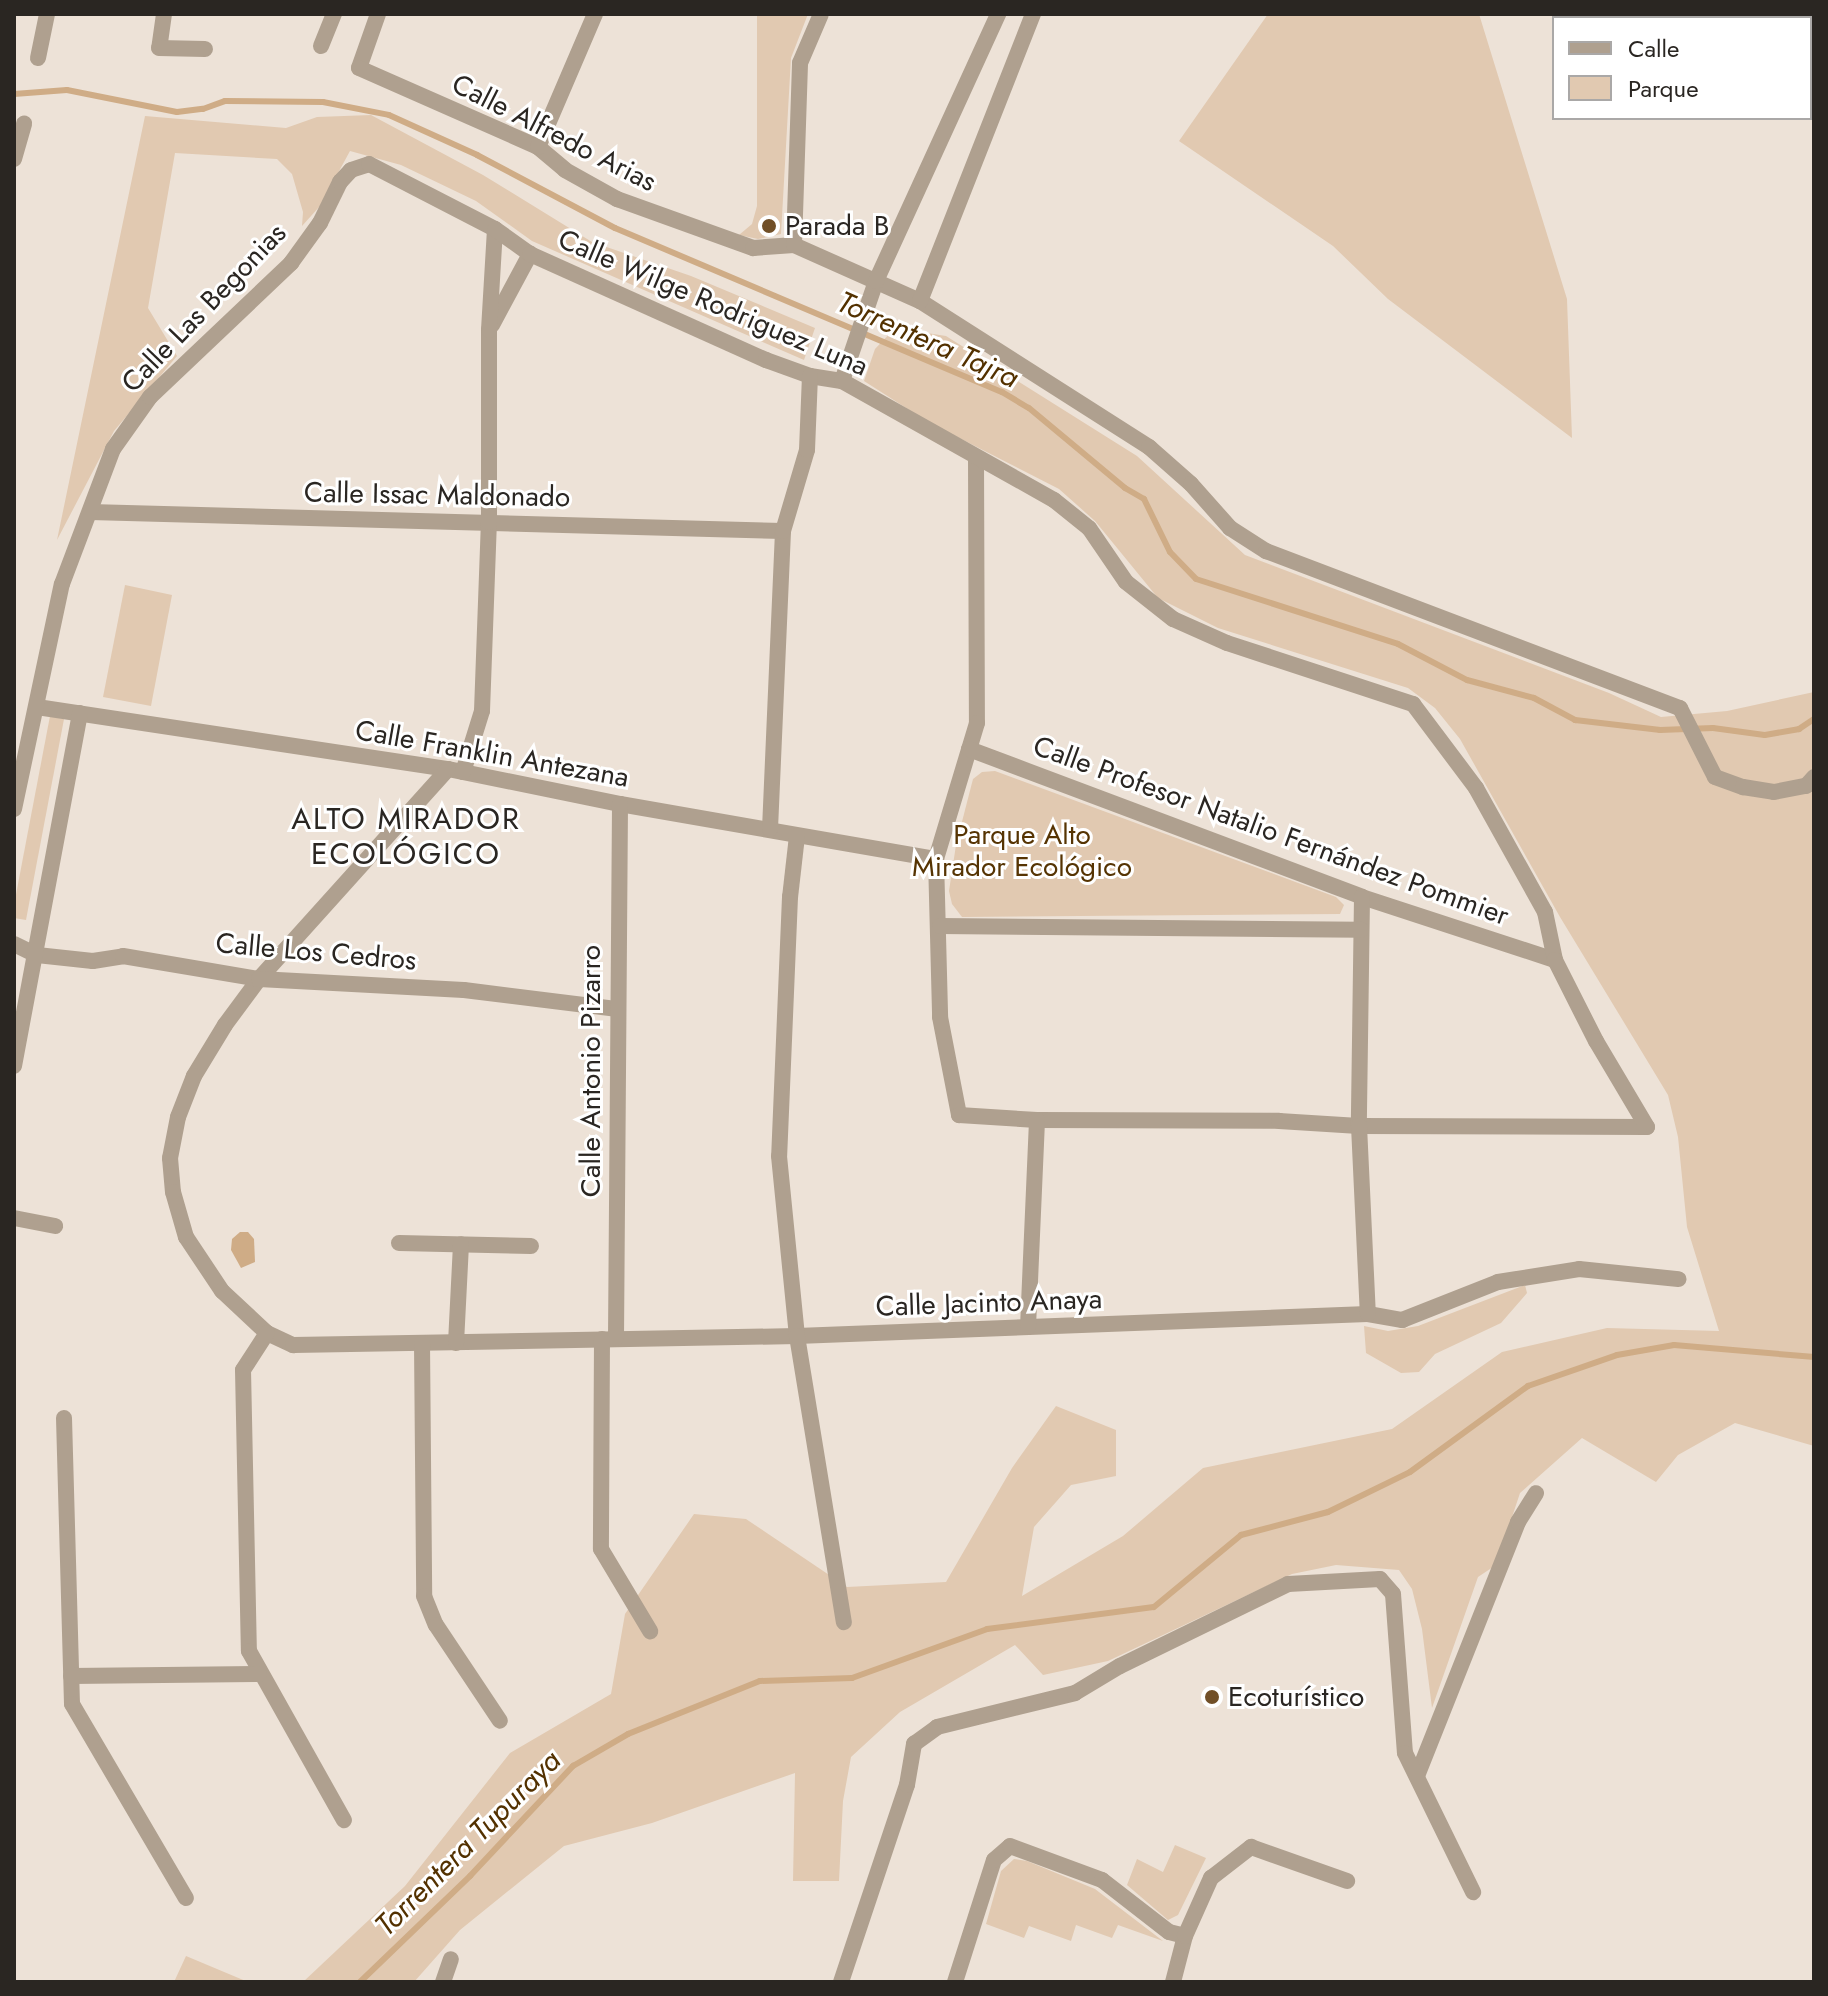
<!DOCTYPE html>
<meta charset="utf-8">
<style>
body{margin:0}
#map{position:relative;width:1828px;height:1996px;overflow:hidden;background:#ede2d7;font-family:Jost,sans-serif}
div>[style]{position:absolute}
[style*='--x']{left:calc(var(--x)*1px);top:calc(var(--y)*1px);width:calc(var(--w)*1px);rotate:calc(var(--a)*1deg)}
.green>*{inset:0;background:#e1c9b1}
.water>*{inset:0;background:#cfac86}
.stream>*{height:6px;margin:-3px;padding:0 3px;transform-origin:3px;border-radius:3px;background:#cfac86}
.street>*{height:16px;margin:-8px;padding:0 8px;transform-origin:8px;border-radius:8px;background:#afa08f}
.dots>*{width:22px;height:22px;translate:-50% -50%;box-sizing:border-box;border:4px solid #fff;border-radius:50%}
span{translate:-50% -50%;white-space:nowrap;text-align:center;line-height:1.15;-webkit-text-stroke:6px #fff;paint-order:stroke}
.street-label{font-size:28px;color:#2a2622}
.poi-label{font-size:28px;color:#2a2622}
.left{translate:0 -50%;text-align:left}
.park-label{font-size:28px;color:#563403}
.water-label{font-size:30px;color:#533100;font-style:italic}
.neighbourhood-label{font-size:30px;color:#2a2622;letter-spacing:2px}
.frame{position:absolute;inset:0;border:16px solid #2a2622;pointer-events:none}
.legend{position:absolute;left:1552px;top:16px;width:260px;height:104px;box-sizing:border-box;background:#fff;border:2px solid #aaa8a7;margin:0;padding:10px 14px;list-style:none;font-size:24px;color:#2a2622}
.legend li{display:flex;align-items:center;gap:16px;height:40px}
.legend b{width:40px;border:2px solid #aaa8a7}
</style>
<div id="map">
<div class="green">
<div style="clip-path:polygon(757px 14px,808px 14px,791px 58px,781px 234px,758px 239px,739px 235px,752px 224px,757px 206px)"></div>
<div style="clip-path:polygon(1268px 14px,1479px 14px,1567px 299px,1572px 438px,1388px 299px,1333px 246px,1179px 141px)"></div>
<div style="clip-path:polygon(371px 115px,483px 175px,592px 242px,691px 276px,815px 328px,804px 360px,532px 241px,476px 201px,401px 165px,350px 151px,320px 206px,302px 226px,303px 212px,292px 174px,277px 159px,175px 153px,148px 308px,177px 356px,114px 431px,57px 540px,145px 116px,286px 128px,317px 117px)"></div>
<div style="clip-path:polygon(895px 328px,946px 336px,1137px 456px,1245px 555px,1609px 693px,1661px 717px,1727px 711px,1814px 692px,1814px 1446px,1735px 1423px,1678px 1455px,1656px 1482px,1582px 1438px,1520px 1493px,1496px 1565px,1478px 1577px,1432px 1708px,1422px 1629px,1412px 1589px,1399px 1570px,1336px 1565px,1292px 1574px,1108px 1661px,1043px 1675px,1015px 1645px,900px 1712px,851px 1757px,843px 1801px,839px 1881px,793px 1881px,795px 1773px,652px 1823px,564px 1846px,460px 1930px,414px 1982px,303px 1982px,405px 1886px,510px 1753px,611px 1694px,625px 1614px,694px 1514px,746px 1519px,847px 1587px,946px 1582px,1012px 1468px,1056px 1406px,1116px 1430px,1116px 1476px,1071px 1485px,1034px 1527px,1022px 1596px,1123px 1536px,1203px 1468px,1392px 1429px,1502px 1352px,1607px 1328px,1719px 1331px,1687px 1227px,1678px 1137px,1668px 1095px,1560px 917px,1460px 739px,1435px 708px,1408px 688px,1218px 628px,1158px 598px,1095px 521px,1059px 489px,928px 422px,864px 381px,875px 349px)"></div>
<div style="clip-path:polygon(125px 585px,172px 595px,151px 706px,103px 697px)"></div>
<div style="clip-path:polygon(50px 716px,64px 719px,26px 920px,14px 918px,14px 905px)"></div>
<div style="clip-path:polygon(995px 771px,1336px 897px,1344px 905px,1340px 914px,962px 917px,952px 904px,949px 891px,956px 845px,973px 779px,982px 772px)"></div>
<div style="clip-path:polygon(1525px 1285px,1527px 1293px,1501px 1323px,1435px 1354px,1419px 1372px,1401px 1373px,1366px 1353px,1364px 1326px,1388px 1331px,1418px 1326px)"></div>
<div style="clip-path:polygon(1175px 1845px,1206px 1858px,1178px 1915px,1168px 1920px,1127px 1885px,1137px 1859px,1163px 1872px)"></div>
<div style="clip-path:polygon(1014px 1859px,1027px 1861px,1095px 1889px,1163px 1941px,1118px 1925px,1112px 1938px,1076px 1925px,1071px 1941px,1029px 1926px,1024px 1938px,986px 1924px,1001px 1871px)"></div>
<div style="clip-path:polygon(186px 1956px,248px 1982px,174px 1982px)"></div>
</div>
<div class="water">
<div style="clip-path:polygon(240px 1232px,248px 1232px,254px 1239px,255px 1262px,241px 1268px,231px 1250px,232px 1239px)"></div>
</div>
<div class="stream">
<div style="--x:14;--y:94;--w:53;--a:-4.3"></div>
<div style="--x:67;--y:90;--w:112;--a:11.3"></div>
<div style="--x:177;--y:112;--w:26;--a:-7"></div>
<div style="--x:203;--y:109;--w:23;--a:-20"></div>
<div style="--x:225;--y:101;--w:98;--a:0.6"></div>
<div style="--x:323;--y:102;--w:67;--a:11.1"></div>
<div style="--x:389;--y:115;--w:97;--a:24.4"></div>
<div style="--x:477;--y:155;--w:156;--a:27.9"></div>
<div style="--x:615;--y:228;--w:420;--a:23"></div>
<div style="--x:1002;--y:392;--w:31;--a:31"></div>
<div style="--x:1029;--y:408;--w:125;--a:39.8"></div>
<div style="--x:1125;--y:488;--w:22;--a:30"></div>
<div style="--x:1144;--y:499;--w:59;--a:63.9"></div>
<div style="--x:1170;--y:552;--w:37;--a:46"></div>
<div style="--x:1196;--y:579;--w:212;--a:17.8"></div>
<div style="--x:1398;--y:644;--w:78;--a:27.6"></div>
<div style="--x:1467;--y:680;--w:69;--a:15"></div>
<div style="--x:1534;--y:698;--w:47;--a:28.2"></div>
<div style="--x:1575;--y:720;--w:86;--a:6.7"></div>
<div style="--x:1660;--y:730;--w:53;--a:-2.2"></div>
<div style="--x:1713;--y:728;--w:52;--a:7.7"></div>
<div style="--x:1765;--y:735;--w:35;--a:-10"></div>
<div style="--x:1799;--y:729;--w:18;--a:-34"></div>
<div style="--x:360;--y:1982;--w:153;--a:-43.9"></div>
<div style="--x:470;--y:1876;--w:151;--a:-46.9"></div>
<div style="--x:573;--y:1766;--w:64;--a:-30.2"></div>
<div style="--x:628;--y:1734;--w:142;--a:-21.9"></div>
<div style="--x:760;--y:1681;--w:92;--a:-1.9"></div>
<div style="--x:852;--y:1678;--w:144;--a:-19.9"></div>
<div style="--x:987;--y:1629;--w:168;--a:-7.5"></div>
<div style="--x:1154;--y:1607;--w:113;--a:-39.6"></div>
<div style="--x:1241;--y:1535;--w:90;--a:-14.8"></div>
<div style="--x:1328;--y:1512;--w:91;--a:-26"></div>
<div style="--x:1410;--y:1472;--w:146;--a:-36.1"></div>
<div style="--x:1528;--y:1386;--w:94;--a:-19.2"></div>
<div style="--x:1617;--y:1355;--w:58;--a:-10"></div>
<div style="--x:1674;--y:1345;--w:141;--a:4.9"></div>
</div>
<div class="street">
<div style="--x:164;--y:14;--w:34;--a:98"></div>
<div style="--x:159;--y:48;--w:46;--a:1.2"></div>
<div style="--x:378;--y:14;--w:57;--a:109.4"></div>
<div style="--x:359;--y:68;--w:196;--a:23.8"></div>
<div style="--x:538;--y:147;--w:35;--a:40"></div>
<div style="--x:565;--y:170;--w:60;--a:29.1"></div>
<div style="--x:617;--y:199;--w:145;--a:19.8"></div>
<div style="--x:753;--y:248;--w:41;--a:-4.2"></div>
<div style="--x:794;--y:245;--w:138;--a:24"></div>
<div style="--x:920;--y:301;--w:272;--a:32.5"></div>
<div style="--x:1149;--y:447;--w:56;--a:41.4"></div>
<div style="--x:1191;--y:484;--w:59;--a:48.4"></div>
<div style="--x:1230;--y:528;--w:43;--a:32.6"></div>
<div style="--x:1266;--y:551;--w:443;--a:20.8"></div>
<div style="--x:1680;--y:708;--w:77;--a:63.1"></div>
<div style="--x:1715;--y:777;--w:30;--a:20"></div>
<div style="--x:1743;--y:787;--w:31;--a:9"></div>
<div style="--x:1774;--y:792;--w:33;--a:-11"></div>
<div style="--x:1806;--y:786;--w:12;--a:-48"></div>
<div style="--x:321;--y:46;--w:35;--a:-68"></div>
<div style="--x:38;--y:58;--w:45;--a:-78.4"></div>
<div style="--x:538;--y:147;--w:145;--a:-66.8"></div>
<div style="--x:14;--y:159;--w:37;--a:-74"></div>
<div style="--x:794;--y:245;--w:182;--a:-88.1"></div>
<div style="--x:800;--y:63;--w:53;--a:-66.8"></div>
<div style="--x:920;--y:301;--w:308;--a:-68.5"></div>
<div style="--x:492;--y:325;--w:81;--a:-61.8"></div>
<div style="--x:842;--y:381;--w:106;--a:-71.2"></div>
<div style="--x:876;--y:281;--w:294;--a:-65.4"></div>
<div style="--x:976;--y:458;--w:265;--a:89.8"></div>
<div style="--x:977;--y:723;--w:142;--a:106.8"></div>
<div style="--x:936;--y:859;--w:158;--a:88.5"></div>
<div style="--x:940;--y:1017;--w:100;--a:79"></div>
<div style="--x:959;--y:1115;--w:78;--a:3.7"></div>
<div style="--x:1037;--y:1120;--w:242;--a:0.2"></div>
<div style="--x:1279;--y:1121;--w:80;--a:3.6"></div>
<div style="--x:1359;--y:1126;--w:288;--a:0.2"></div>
<div style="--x:90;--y:512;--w:693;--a:1.57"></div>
<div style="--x:37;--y:707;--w:416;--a:8.6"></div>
<div style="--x:448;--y:769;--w:176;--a:11.5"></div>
<div style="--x:620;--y:804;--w:321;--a:9.9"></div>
<div style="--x:969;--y:749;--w:420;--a:20.6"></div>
<div style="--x:1362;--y:897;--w:203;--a:18.1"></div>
<div style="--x:448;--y:769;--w:283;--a:132"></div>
<div style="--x:259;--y:979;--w:57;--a:126.5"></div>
<div style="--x:225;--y:1025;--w:60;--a:121.3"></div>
<div style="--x:194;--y:1076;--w:44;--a:111.3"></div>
<div style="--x:178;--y:1117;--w:42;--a:101"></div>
<div style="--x:170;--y:1158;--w:34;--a:85"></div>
<div style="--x:173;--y:1192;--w:47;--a:73.9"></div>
<div style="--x:186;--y:1237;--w:65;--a:56.3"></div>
<div style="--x:222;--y:1291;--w:62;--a:43"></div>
<div style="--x:267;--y:1333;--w:29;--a:25"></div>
<div style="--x:293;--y:1345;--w:504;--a:-1.02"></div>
<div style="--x:797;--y:1336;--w:571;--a:-2.21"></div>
<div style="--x:1368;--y:1314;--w:35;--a:10"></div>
<div style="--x:1402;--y:1320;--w:103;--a:-21.6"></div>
<div style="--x:1498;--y:1282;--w:82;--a:-9.1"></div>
<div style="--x:1579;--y:1269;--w:100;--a:5.8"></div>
<div style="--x:463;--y:772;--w:64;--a:-72.7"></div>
<div style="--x:482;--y:711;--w:189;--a:-87.9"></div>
<div style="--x:489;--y:522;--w:192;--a:-90"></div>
<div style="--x:489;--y:330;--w:101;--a:-86.6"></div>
<div style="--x:14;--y:809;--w:230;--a:-78"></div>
<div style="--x:62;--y:584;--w:144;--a:-69.3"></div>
<div style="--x:113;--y:449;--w:64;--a:-54.6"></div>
<div style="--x:150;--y:397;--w:195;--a:-43.5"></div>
<div style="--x:291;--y:263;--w:49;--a:-54.1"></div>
<div style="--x:320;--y:223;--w:46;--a:-64"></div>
<div style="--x:340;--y:182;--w:16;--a:-47"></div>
<div style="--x:351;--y:170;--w:19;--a:-18"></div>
<div style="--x:369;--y:164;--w:142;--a:27.3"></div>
<div style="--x:495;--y:229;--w:43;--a:35.5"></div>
<div style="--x:530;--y:254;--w:259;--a:24.2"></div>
<div style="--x:766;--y:360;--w:47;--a:20"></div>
<div style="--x:810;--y:376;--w:32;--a:9"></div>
<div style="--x:842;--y:381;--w:243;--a:29.3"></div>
<div style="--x:1054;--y:500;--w:45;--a:38.7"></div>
<div style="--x:1089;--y:528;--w:65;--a:55.6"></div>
<div style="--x:1126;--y:582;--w:60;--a:38.2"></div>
<div style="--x:1173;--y:619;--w:59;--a:24"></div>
<div style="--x:1227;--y:643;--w:196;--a:18.2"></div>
<div style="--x:1413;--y:704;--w:105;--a:53.1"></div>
<div style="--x:1476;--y:788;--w:142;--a:60.9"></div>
<div style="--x:1545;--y:912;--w:49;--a:78.2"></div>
<div style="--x:1555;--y:960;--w:91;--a:63.2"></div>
<div style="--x:1596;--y:1041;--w:100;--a:59.3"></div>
<div style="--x:770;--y:829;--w:298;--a:-87.5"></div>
<div style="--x:783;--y:531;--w:84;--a:-73.5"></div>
<div style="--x:807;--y:450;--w:74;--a:-87.7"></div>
<div style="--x:797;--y:836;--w:61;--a:96.5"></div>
<div style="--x:790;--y:897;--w:259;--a:92.4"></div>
<div style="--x:779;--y:1156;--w:181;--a:84.3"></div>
<div style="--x:797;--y:1336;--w:290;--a:80.7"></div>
<div style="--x:1362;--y:897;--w:229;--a:90.8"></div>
<div style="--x:1359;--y:1126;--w:188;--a:87.3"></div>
<div style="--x:940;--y:926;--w:421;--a:0.5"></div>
<div style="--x:14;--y:944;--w:25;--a:26"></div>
<div style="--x:37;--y:955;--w:56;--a:6.1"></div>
<div style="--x:93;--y:961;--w:30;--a:-9"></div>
<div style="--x:123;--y:956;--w:138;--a:9.6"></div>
<div style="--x:259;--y:979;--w:205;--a:3.1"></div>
<div style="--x:464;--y:990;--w:153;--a:7.1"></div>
<div style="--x:14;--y:1066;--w:359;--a:-79.4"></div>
<div style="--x:14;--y:1218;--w:42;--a:11"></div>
<div style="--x:399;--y:1243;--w:132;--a:1.3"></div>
<div style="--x:1028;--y:1327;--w:207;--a:-87.5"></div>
<div style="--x:267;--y:1333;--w:44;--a:123"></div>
<div style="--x:243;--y:1370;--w:281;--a:88.8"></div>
<div style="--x:249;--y:1651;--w:194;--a:60.7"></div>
<div style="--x:616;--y:1338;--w:534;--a:-89.57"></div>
<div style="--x:602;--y:1339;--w:210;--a:90.3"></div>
<div style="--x:601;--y:1549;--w:96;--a:59.1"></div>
<div style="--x:422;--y:1343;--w:253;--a:89.5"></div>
<div style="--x:424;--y:1596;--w:31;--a:68"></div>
<div style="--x:436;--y:1625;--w:115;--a:56.3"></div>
<div style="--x:456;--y:1343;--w:99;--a:-87.1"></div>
<div style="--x:64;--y:1418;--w:286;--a:88.4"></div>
<div style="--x:72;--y:1704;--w:225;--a:59.6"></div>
<div style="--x:71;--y:1676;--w:188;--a:-0.6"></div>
<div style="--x:1417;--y:1776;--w:273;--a:-68.3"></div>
<div style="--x:1518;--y:1522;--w:34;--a:-58"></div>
<div style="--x:443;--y:1982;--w:24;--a:-71"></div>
<div style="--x:841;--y:1982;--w:208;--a:-71.5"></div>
<div style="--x:907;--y:1785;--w:42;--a:-80.3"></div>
<div style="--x:914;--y:1744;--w:29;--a:-36"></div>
<div style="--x:937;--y:1727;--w:142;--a:-13.8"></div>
<div style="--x:1075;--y:1693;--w:52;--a:-31"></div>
<div style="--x:1120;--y:1666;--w:187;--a:-26"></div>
<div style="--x:1288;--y:1584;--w:92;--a:-3.1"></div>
<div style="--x:1380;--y:1579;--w:20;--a:49"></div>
<div style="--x:1393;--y:1594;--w:159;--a:85.7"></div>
<div style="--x:1405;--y:1753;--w:155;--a:63.9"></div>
<div style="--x:955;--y:1982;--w:128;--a:-72.3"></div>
<div style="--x:994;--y:1860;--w:21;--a:-41"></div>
<div style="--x:1010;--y:1846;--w:98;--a:20.3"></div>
<div style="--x:1102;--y:1880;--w:85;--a:37.8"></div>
<div style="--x:1169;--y:1932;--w:16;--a:14"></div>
<div style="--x:1173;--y:1982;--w:48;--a:-75.4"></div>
<div style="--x:1185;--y:1936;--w:64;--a:-65.9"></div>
<div style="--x:1211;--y:1878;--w:51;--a:-37.8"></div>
<div style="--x:1251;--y:1847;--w:102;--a:19.5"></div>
</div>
<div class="dots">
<div style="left:769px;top:226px;background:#714f27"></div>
<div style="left:1212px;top:1697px;background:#714f27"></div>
</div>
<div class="street-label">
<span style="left:554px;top:133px;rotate:27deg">Calle Alfredo Arias</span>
<span style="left:713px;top:303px;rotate:23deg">Calle Wilge Rodriguez Luna</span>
<span style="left:204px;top:308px;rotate:-46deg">Calle Las Begonias</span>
<span style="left:437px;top:495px;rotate:1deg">Calle Issac Maldonado</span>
<span style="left:492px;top:754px;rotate:10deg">Calle Franklin Antezana</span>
<span style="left:1271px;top:831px;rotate:20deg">Calle Profesor Natalio Fernández Pommier</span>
<span style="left:316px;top:952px;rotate:5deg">Calle Los Cedros</span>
<span style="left:591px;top:1071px;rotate:-90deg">Calle Antonio Pizarro</span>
<span style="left:989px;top:1303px;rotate:-2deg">Calle Jacinto Anaya</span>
</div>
<div class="poi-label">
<span class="left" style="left:785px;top:226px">Parada B</span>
<span class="left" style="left:1228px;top:1697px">Ecoturístico</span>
</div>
<div class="park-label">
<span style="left:1022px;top:851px">Parque Alto<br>Mirador Ecológico</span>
</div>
<div class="water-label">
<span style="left:928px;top:340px;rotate:24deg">Torrentera Tajra</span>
<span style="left:468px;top:1843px;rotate:-45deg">Torrentera Tupuraya</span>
</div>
<div class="neighbourhood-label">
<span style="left:406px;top:836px">ALTO MIRADOR<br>ECOLÓGICO</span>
</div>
<div class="frame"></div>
<ul class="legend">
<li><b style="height:10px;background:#afa08f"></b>Calle</li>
<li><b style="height:22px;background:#e1c9b1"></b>Parque</li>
</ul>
</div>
